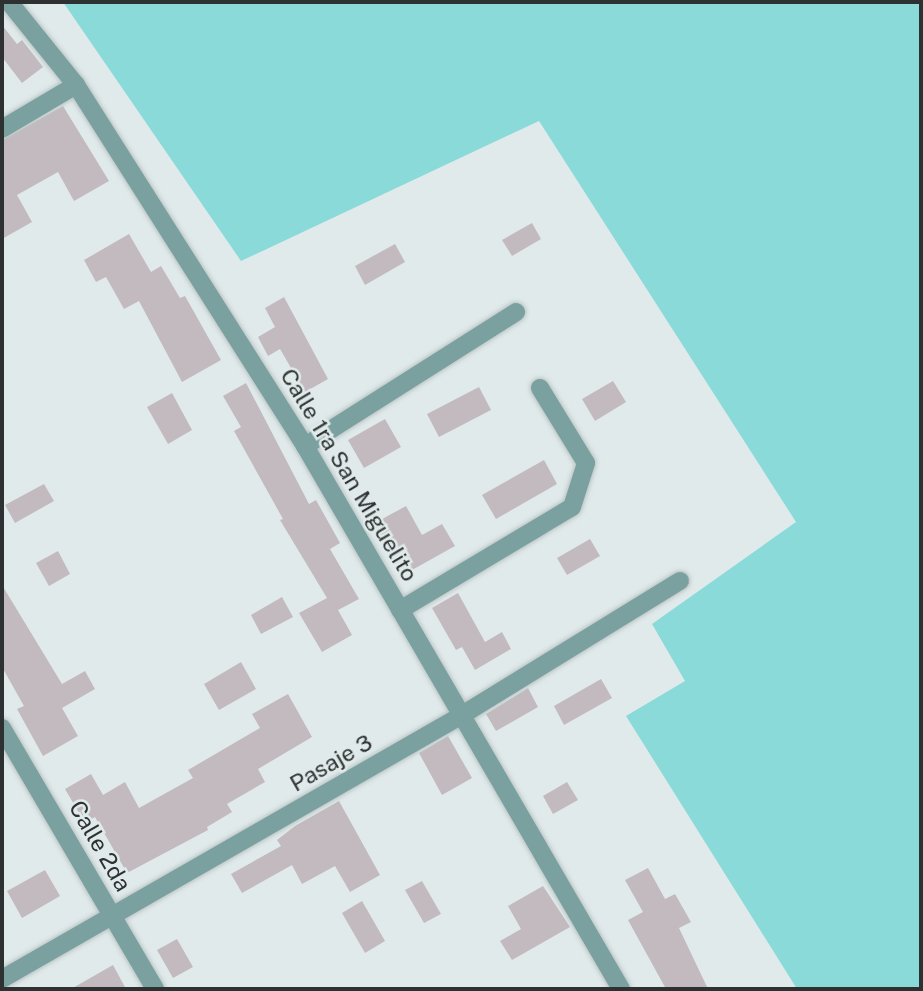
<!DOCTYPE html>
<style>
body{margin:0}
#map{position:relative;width:923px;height:991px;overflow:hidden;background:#e0eaea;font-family:"Public Sans",sans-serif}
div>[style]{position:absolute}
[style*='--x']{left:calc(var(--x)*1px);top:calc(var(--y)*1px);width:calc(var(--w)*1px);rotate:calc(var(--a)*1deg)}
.green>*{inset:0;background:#8adad9}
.building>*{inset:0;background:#c2babe}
.roads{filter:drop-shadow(0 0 2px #bcc5c5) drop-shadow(0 0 2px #bcc5c5)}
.minor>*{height:18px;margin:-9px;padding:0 9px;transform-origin:9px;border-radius:9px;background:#7aa1a0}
span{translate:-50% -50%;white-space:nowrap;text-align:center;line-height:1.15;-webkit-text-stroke:5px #e0eaea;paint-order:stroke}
.street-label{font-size:23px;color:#2d3131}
.frame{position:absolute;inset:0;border:4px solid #2d3131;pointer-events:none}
</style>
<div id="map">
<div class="green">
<div style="clip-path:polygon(63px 2px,921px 2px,921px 989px,797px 989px,626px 716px,685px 681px,652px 624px,796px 522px,539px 121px,241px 261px)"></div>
</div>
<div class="building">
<div style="clip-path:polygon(2px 25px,17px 44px,22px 40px,43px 67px,22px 83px,2px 57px)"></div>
<div style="clip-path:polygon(63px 106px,109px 181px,74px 201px,58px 172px,17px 195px,32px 222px,2px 239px,2px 140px)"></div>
<div style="clip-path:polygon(532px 223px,541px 239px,512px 256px,502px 240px)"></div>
<div style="clip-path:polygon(129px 234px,151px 272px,161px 266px,180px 298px,185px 296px,221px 360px,182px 382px,139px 301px,124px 309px,106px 277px,96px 282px,84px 260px)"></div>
<div style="clip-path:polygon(395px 244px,405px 262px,365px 285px,355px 266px)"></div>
<div style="clip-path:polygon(284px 297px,328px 379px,305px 392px,280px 349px,268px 356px,258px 337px,275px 327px,265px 308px)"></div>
<div style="clip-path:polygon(613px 381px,626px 402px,595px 421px,582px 399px)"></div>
<div style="clip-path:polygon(246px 383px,309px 504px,316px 500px,340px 543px,330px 549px,359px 599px,338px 610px,352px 635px,322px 652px,299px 613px,327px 598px,280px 520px,283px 519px,234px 431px,241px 427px,223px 396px)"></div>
<div style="clip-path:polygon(479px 387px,491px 410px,439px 437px,427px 414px)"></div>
<div style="clip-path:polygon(172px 393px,192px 430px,168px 444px,147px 407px)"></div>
<div style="clip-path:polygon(385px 419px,401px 447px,364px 468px,348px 440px)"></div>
<div style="clip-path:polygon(544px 460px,557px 484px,496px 519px,482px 495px)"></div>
<div style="clip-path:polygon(44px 484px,54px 501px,15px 523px,5px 505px)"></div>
<div style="clip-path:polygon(406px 506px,422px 535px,442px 524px,455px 546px,403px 575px,373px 524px)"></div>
<div style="clip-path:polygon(590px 539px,600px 556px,567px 575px,557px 558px)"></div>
<div style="clip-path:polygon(58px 551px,70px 574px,49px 586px,36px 563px)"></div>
<div style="clip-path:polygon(2px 585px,62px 684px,85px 671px,95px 689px,62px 708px,78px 736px,43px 756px,17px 709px,24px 706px,2px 667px)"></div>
<div style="clip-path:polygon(458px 593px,485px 642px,502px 632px,511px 649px,475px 670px,462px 647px,456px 650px,432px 608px)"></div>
<div style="clip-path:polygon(282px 597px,293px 617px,261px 634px,251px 615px)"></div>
<div style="clip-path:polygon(241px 662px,256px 689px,219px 710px,204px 684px)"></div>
<div style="clip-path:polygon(601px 679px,612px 698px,564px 725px,554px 706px)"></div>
<div style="clip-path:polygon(528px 688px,538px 707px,496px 731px,486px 714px)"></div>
<div style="clip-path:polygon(288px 694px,312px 737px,258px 769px,265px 782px,227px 804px,232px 812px,207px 827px,208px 830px,127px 873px,95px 817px,85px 823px,65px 789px,91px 774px,103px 795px,125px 782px,139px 808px,193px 778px,188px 770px,260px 728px,252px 714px)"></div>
<div style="clip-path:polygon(448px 736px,472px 778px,442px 795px,419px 753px)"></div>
<div style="clip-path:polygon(567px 782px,578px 800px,553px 814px,543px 796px)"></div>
<div style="clip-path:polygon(339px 801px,380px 875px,350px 892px,335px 866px,302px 884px,292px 865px,242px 893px,231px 874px,281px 846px,277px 840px,295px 826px)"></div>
<div style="clip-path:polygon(648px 868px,665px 899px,675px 894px,691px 922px,679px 928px,708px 989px,666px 989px,628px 920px,643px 912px,625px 880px)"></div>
<div style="clip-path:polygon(45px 870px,60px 896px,22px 918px,7px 891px)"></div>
<div style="clip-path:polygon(422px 881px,441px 914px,424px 923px,405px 890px)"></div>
<div style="clip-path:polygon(543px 886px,570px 927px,512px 960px,500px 941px,521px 929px,508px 906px)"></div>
<div style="clip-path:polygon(362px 901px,385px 941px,365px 953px,342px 913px)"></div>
<div style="clip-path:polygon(177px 939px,193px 967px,173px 978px,157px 950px)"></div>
<div style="clip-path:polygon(113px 965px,126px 989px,71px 989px)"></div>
</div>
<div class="roads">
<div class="minor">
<div style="--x:9;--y:2;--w:107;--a:51.1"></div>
<div style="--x:76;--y:85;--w:428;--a:57.6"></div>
<div style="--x:305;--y:446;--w:628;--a:59.8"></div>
<div style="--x:2;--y:129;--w:86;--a:-30.7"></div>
<div style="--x:305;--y:446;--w:250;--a:-32.4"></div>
<div style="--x:400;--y:610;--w:200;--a:-30.9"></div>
<div style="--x:572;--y:507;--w:46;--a:-72.3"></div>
<div style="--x:586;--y:463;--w:88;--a:-121.5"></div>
<div style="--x:2;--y:728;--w:303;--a:59.6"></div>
<div style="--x:2;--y:979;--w:530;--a:-29.85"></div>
<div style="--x:462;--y:715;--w:256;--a:-31.6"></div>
</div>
</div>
<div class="street-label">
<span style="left:349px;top:475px;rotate:59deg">Calle 1ra San Miguelito</span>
<span style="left:331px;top:763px;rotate:-30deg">Pasaje 3</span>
<span style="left:100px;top:846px;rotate:60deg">Calle 2da</span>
</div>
<div class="frame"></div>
</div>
